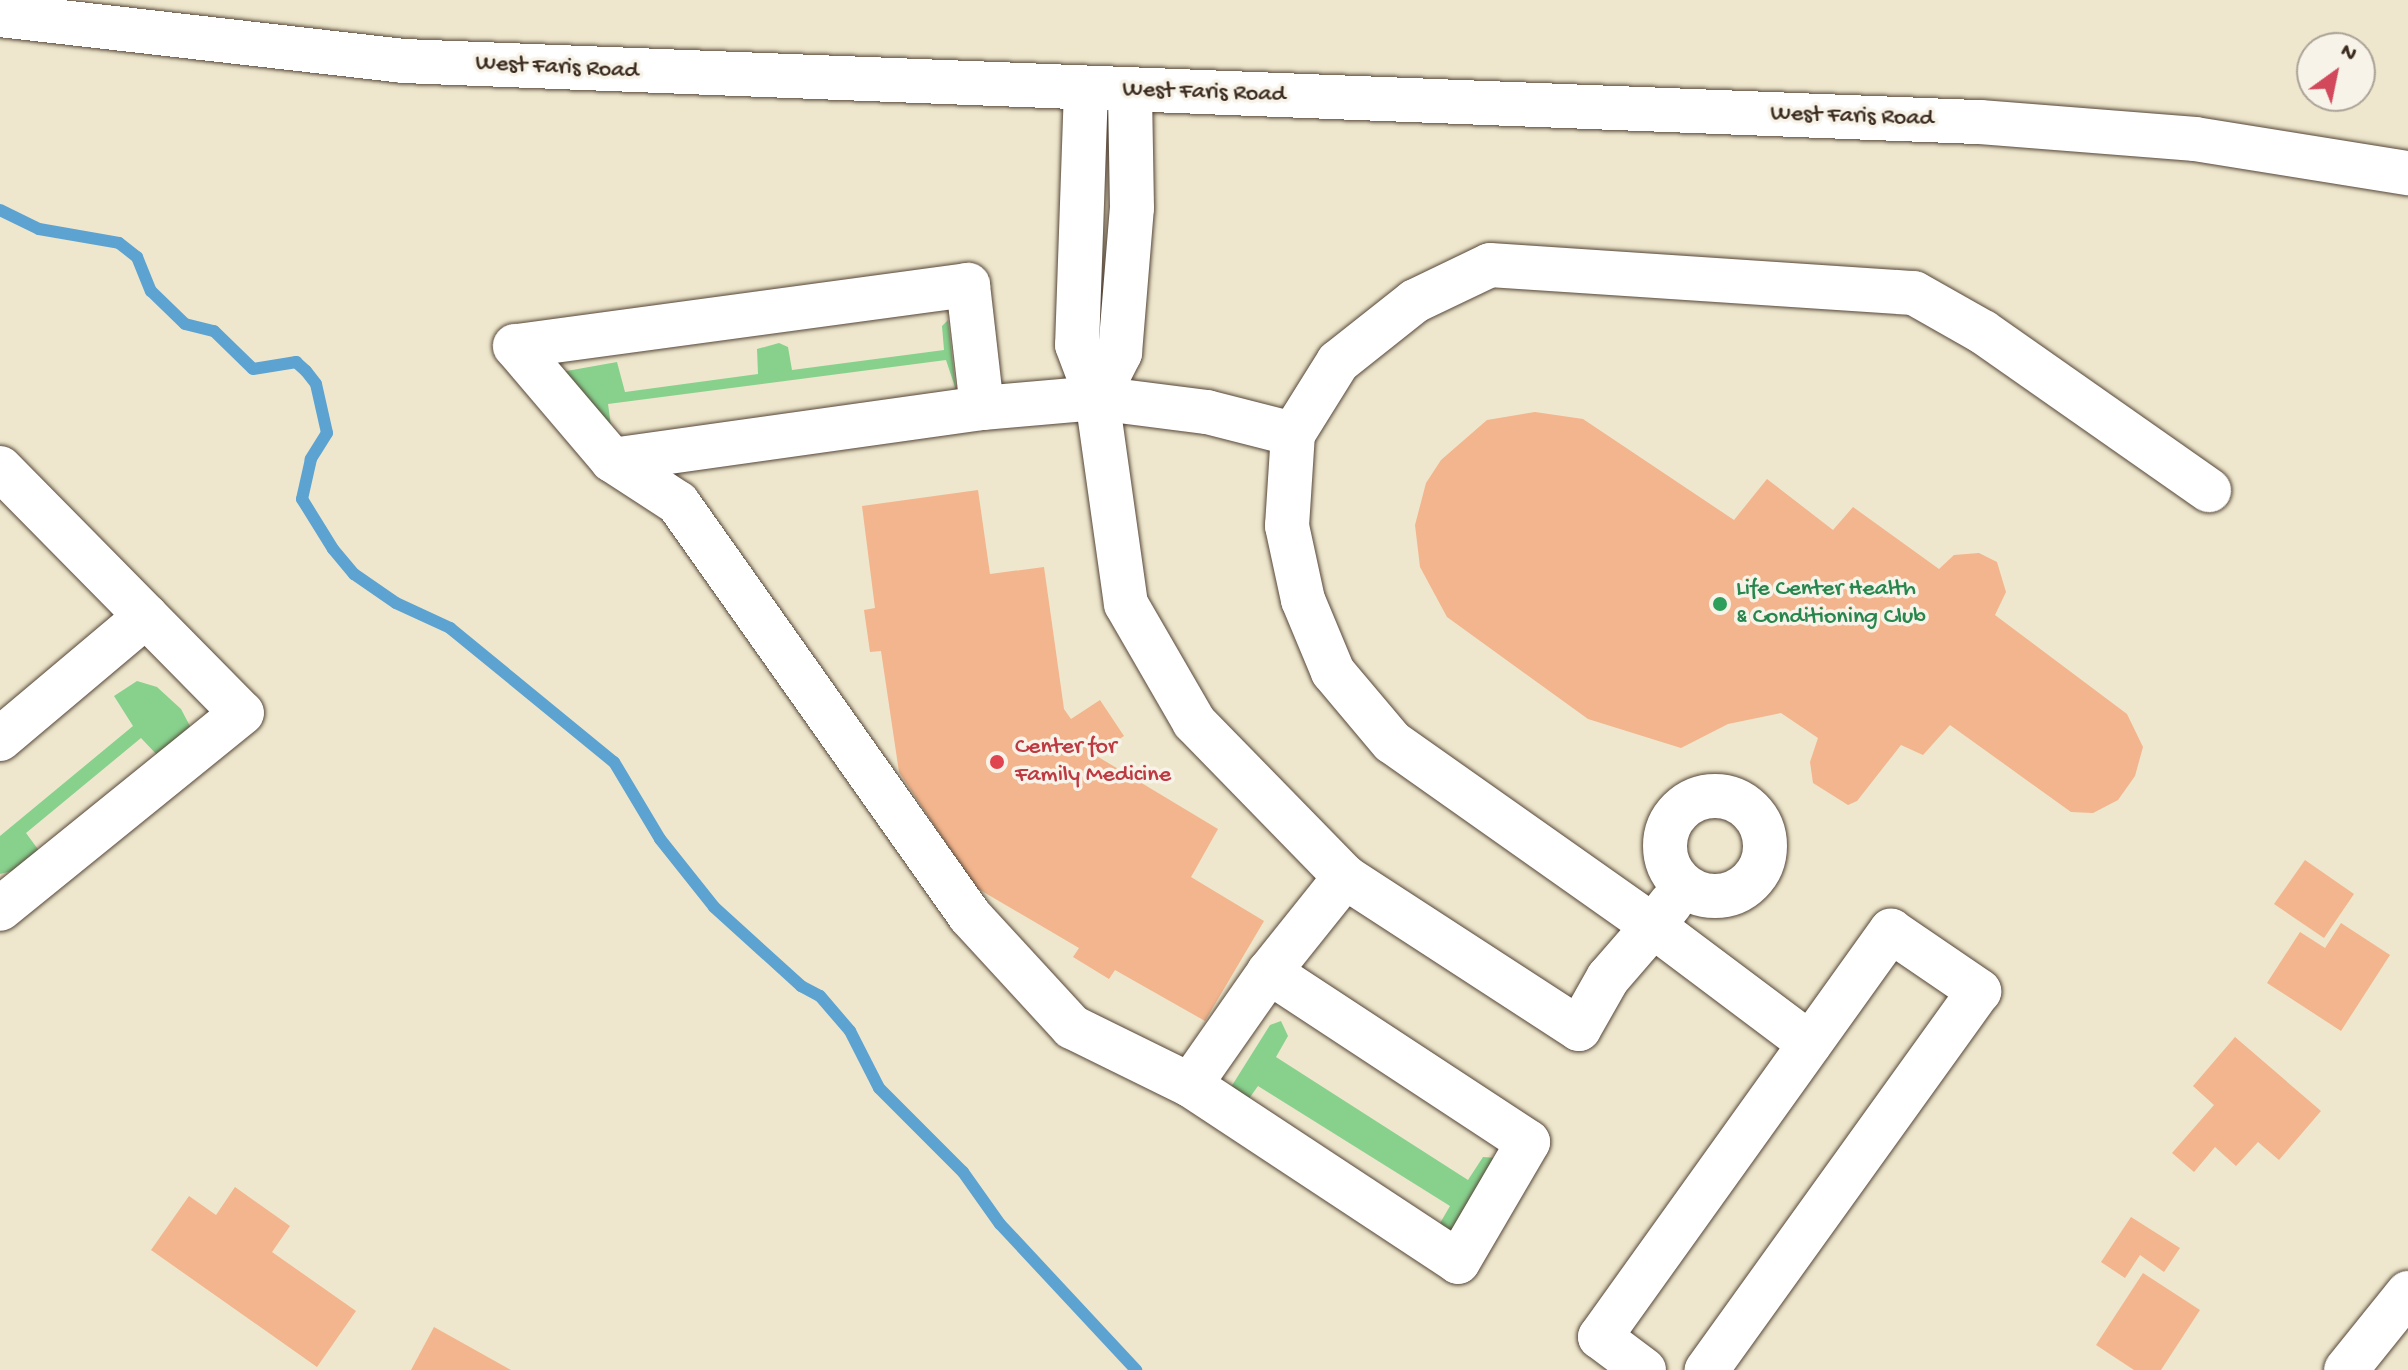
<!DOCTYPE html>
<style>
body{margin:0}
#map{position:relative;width:2408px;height:1370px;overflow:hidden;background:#eee7cd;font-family:"Gochi Hand",sans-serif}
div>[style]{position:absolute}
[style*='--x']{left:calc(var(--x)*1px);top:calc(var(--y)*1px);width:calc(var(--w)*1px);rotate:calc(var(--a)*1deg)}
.green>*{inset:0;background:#87d18d}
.stream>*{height:12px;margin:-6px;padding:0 6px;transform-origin:6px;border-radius:6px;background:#5ca3d2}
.building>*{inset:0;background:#f2b58d}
.roads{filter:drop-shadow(0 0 2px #564638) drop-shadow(0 0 2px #564638)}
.minor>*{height:44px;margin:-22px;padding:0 22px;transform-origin:22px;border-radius:22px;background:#fff}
.minor>.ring{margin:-22px;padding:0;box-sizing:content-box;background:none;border:44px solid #fff;border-radius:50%}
.major>*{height:44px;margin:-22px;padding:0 22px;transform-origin:22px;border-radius:22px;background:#fff}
.dots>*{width:22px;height:22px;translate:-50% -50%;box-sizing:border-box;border:4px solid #f7f3e8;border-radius:50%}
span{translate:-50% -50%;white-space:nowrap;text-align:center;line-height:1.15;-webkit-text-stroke:7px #f7f3e8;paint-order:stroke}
.street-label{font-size:24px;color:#3b2a1e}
.leisure-label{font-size:24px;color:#27864d}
.left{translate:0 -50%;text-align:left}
.health-label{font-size:24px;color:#be3a42}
.north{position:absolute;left:2296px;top:32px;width:80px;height:80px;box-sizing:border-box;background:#f7f3e8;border:2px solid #aca397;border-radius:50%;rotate:33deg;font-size:22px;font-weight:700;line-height:32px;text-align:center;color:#3b2a1e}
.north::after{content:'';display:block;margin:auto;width:28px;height:36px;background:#d1495b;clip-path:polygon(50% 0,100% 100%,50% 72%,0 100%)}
</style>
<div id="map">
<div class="green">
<div style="clip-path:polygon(948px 320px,956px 390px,946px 360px,608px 404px,612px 433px,561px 372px,617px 362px,625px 392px,758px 374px,757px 349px,779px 343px,788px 347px,792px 370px,944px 350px,942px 326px)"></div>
<div style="clip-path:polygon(137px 681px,157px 687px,181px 709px,191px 728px,159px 757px,141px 738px,26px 833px,40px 852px,33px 866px,0 874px,0 836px,133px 726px,114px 696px)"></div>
<div style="clip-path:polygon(1281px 1021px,1288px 1036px,1276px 1057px,1468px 1180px,1483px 1157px,1497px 1158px,1452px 1238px,1436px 1230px,1450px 1206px,1258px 1086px,1243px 1107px,1226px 1095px,1270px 1025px)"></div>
</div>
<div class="stream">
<div style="--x:0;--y:210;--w:43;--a:26"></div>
<div style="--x:39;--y:229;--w:81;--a:9.9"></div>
<div style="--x:119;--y:243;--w:23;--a:38"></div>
<div style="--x:137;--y:257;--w:37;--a:68"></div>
<div style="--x:151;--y:291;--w:47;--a:44.1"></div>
<div style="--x:185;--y:324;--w:30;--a:14"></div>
<div style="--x:214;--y:331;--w:54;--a:44.3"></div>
<div style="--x:253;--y:369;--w:44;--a:-9.2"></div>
<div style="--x:296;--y:362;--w:13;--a:42"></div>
<div style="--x:306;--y:371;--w:16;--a:52"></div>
<div style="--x:316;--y:384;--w:50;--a:77.3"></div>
<div style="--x:327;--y:433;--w:31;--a:122"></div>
<div style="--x:311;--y:459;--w:41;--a:102.7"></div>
<div style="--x:302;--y:499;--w:59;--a:58.2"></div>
<div style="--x:333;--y:549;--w:33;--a:50"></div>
<div style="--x:354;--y:574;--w:51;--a:34.6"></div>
<div style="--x:396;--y:603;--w:60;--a:24.8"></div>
<div style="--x:450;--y:628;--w:212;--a:39.3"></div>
<div style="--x:614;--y:762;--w:90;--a:59.1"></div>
<div style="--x:660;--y:839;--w:87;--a:51.5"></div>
<div style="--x:714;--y:907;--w:118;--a:42.2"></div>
<div style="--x:801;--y:986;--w:21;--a:28"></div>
<div style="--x:820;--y:996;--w:46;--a:49.4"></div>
<div style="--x:850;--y:1031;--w:64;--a:63"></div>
<div style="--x:879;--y:1088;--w:119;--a:45"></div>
<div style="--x:963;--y:1172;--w:64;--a:54.6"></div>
<div style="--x:1000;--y:1224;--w:200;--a:47"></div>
</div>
<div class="building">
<div style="clip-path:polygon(1535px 412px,1583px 419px,1734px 520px,1767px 479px,1833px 530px,1853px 507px,1939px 569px,1954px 555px,1979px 553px,1997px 562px,2006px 592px,1995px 615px,2127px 714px,2143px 747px,2135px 776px,2118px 800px,2093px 813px,2071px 812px,1950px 725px,1923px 755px,1901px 745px,1857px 801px,1848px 805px,1813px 783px,1810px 762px,1818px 738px,1781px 713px,1728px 724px,1681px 748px,1588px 719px,1447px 617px,1420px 567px,1415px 525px,1426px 483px,1441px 460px,1487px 420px)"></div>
<div style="clip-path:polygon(978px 490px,990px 574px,1044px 567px,1064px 709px,1071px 719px,1100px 700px,1124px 736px,1095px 755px,1218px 829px,1191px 877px,1264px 921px,1205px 1021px,1115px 970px,1109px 979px,1073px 957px,1079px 948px,975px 887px,899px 772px,881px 651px,870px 652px,864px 610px,875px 608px,862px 506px)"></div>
<div style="clip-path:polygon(2305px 860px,2354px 894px,2324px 938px,2274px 904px)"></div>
<div style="clip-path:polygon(2341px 923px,2390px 955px,2341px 1031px,2267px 983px,2300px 932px,2325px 948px)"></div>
<div style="clip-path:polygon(2235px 1037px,2321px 1111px,2279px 1160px,2258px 1142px,2236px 1166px,2215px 1147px,2194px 1172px,2172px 1153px,2214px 1105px,2193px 1086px)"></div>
<div style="clip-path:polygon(235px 1187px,290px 1226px,272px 1252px,356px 1311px,317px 1367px,151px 1250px,189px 1196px,216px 1215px)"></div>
<div style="clip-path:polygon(2131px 1217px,2180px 1248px,2164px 1272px,2140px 1255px,2125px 1278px,2101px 1262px)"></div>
<div style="clip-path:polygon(2143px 1273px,2200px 1310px,2161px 1370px,2134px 1370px,2096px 1345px)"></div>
<div style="clip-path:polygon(434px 1327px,511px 1370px,411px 1370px)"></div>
</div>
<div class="roads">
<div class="minor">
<div style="--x:1086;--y:89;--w:256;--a:92"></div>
<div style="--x:1077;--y:345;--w:57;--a:69.3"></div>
<div style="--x:1097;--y:398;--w:208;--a:82"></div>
<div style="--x:1126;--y:604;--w:136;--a:60"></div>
<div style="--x:1194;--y:722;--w:216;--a:45.7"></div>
<div style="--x:1345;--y:877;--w:279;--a:33"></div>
<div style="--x:1579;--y:1029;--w:59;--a:-60.4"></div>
<div style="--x:1608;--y:978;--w:69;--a:-49.1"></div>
<div style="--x:1653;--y:926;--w:319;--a:-144.8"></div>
<div style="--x:1392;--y:742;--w:92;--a:-130.1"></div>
<div style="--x:1333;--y:672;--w:78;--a:-112.6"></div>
<div style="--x:1303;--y:600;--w:76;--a:-102.2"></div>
<div style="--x:1287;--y:526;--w:92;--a:-86.3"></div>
<div style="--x:1293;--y:434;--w:85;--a:-58"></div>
<div style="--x:1338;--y:362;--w:98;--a:-38.4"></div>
<div style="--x:1415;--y:301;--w:83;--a:-25.6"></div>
<div style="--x:1490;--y:265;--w:425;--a:3.8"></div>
<div style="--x:1914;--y:293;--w:79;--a:29.5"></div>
<div style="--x:1983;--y:332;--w:276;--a:35"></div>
<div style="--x:1097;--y:398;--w:51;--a:-62.9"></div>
<div style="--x:1120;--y:353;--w:145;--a:-85.3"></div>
<div style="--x:1132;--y:208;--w:117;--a:-91"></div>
<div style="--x:982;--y:408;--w:124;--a:-96.5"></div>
<div style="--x:968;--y:285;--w:457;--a:172.3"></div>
<div style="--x:515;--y:346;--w:150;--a:49.6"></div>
<div style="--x:612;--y:460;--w:374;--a:-8"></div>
<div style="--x:982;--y:408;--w:115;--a:-5"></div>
<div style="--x:1097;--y:398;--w:111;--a:7.3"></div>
<div style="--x:1207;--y:412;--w:89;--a:14.3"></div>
<div style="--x:612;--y:460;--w:79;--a:33.1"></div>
<div style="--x:678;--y:503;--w:506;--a:54.74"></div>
<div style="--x:970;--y:916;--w:151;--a:47.4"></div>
<div style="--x:1072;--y:1027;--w:131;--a:26.2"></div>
<div style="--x:1190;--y:1085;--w:321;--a:33.4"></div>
<div style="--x:1458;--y:1262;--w:139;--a:-59.7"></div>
<div style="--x:1528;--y:1142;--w:310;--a:-146.7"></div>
<div style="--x:0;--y:468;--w:344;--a:45.4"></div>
<div style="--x:242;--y:713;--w:311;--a:141"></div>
<div style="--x:0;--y:739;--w:191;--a:-40.1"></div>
<div class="ring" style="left:1665px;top:796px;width:56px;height:56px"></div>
<div style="--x:1671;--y:903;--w:29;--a:128"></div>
<div style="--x:1653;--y:926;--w:196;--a:36.9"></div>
<div style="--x:1190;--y:1085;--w:138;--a:-55"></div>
<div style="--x:1269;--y:972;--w:122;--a:-51.3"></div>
<div style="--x:1644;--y:1370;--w:55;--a:-143.1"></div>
<div style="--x:1600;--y:1337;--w:500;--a:-54.4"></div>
<div style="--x:1891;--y:931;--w:107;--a:34.3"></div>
<div style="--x:1979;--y:991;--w:467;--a:125.7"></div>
<div style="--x:2346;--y:1370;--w:99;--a:-51.2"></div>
</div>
<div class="major">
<div style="--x:0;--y:15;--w:406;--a:6.5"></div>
<div style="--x:403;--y:61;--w:1578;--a:2.22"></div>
<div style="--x:1980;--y:122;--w:216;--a:4.5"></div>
<div style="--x:2195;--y:139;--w:216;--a:9.1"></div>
</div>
</div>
<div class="dots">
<div style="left:1720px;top:604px;background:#2e9e5b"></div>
<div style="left:997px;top:762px;background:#e0444e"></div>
</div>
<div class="street-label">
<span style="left:557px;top:68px;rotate:3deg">West Faris Road</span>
<span style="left:1204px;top:93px;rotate:2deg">West Faris Road</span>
<span style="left:1852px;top:117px;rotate:2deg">West Faris Road</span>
</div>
<div class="leisure-label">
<span class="left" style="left:1736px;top:604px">Life Center Health<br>&amp; Conditioning Club</span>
</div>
<div class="health-label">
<span class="left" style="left:1015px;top:762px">Center for<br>Family Medicine</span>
</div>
<div class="north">N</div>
</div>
